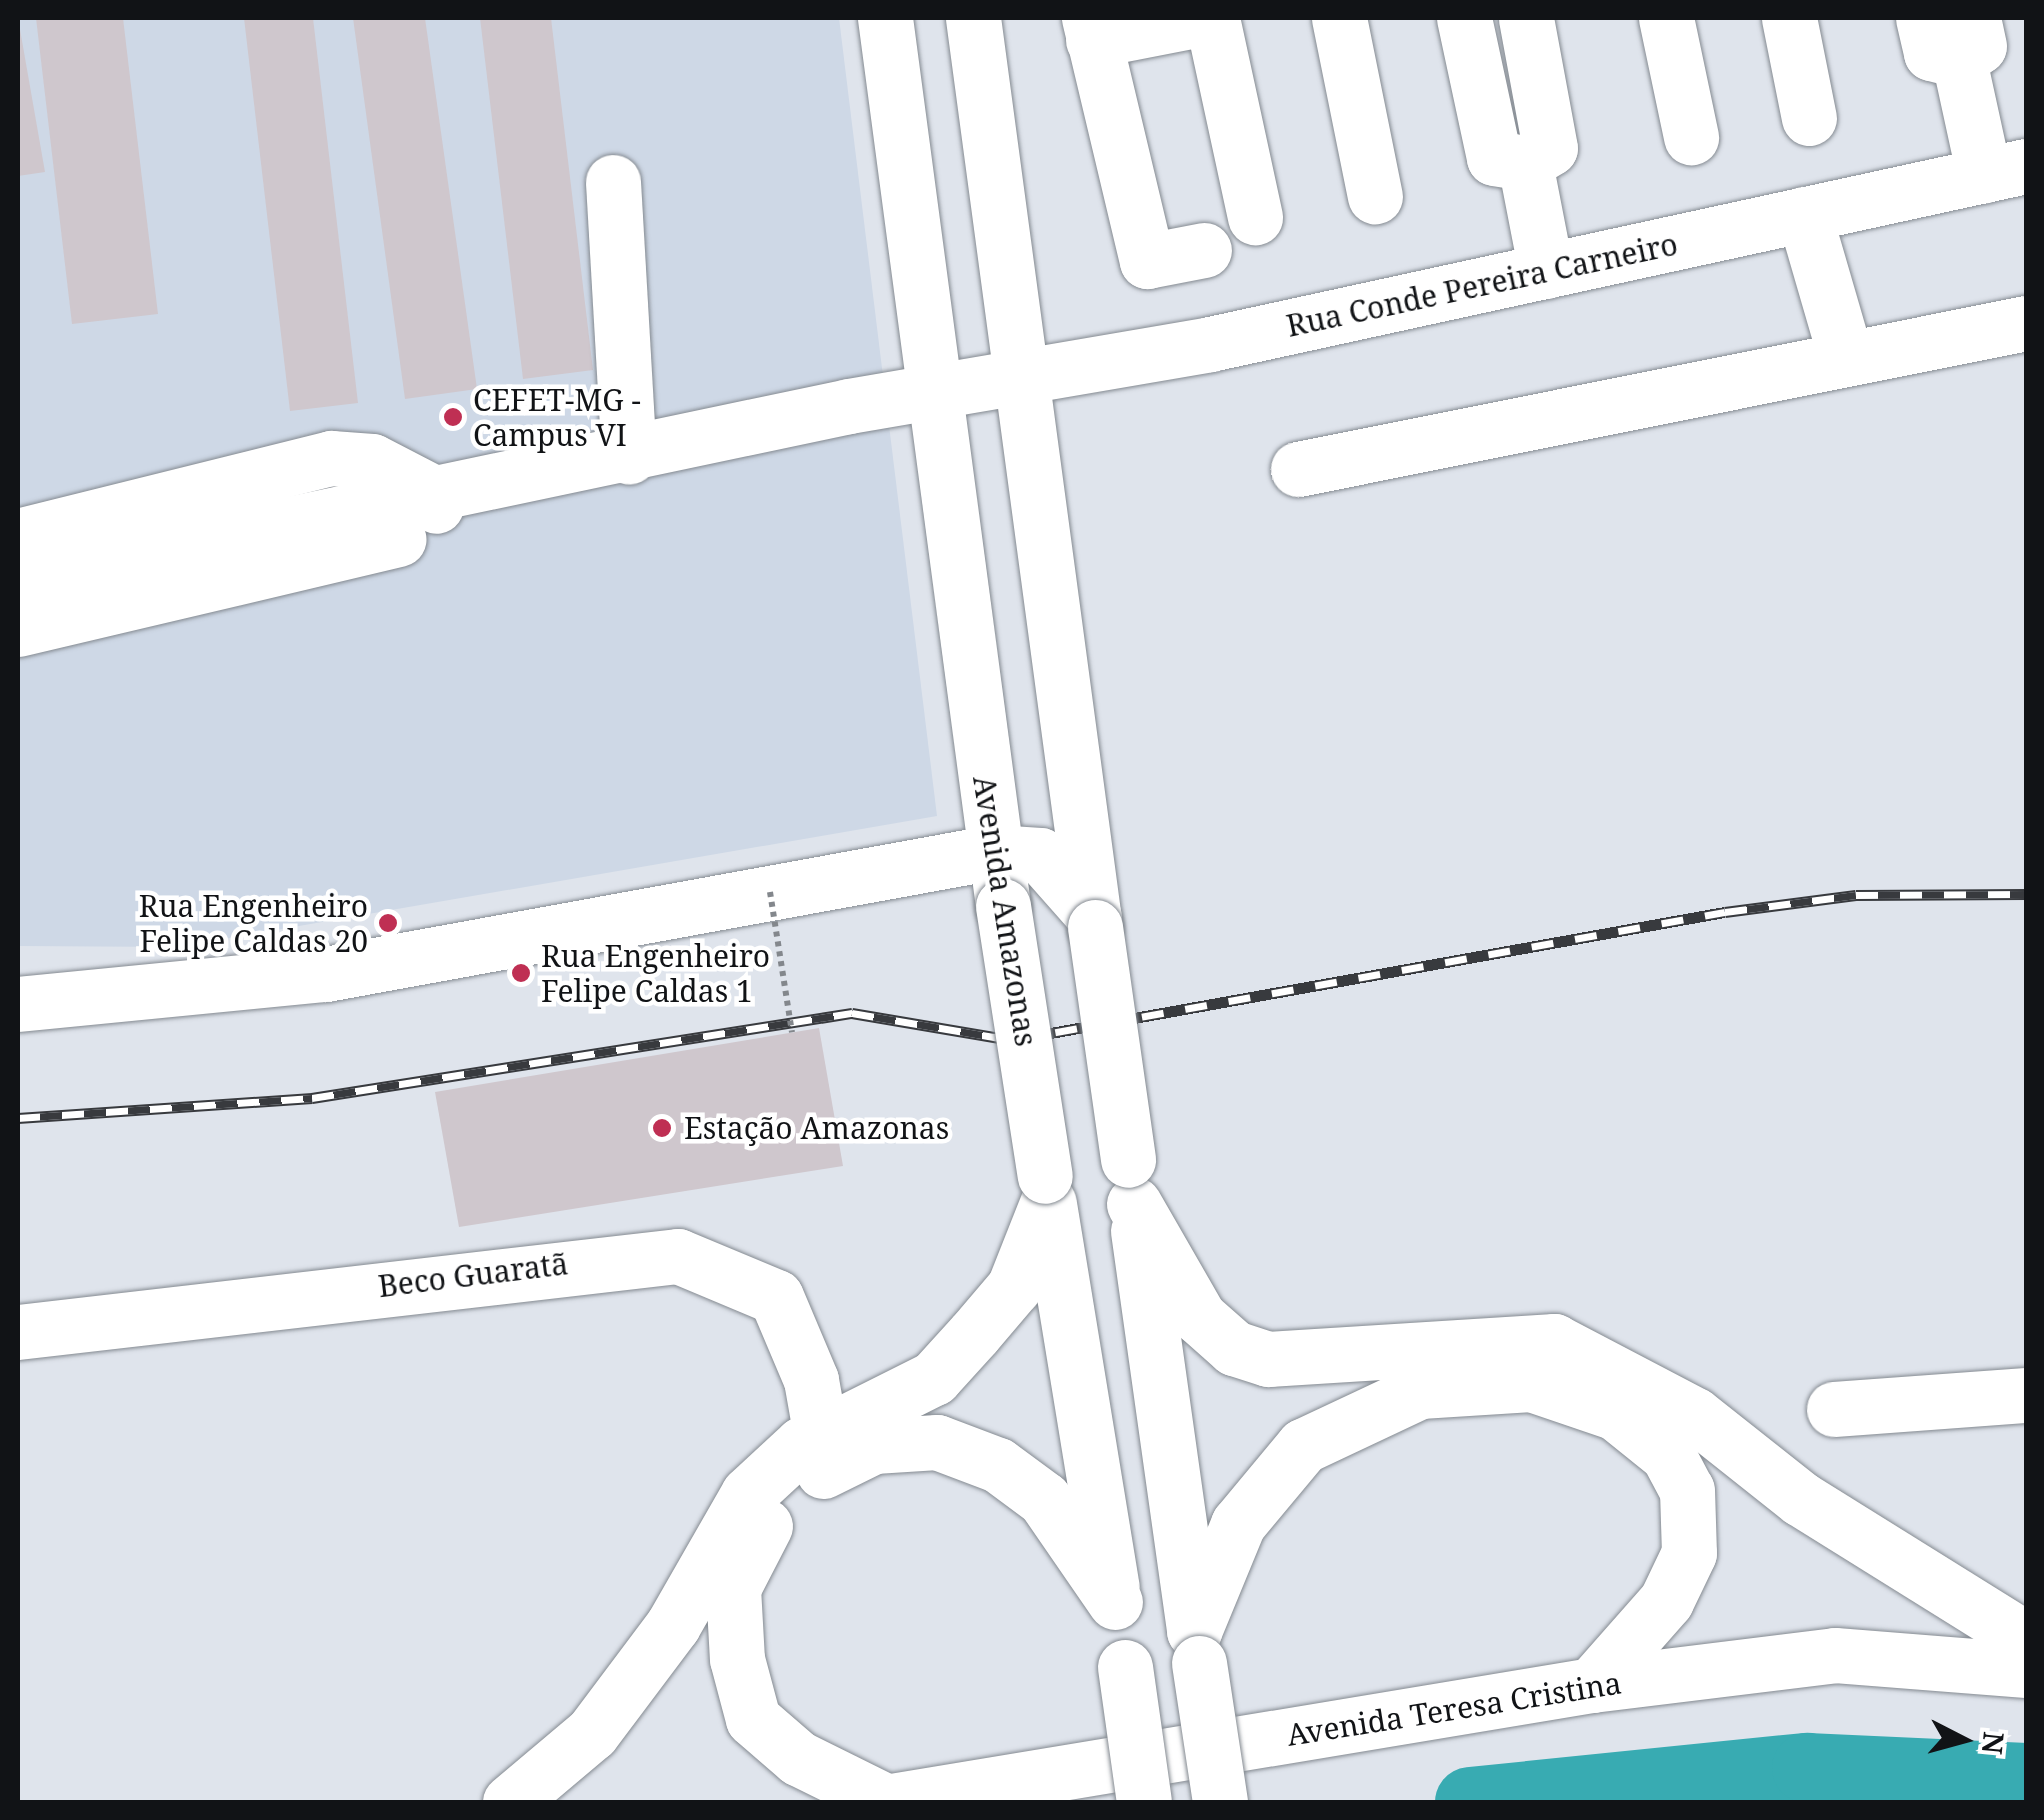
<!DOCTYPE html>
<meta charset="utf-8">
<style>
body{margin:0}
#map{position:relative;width:2044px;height:1820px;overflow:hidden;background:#dfe4ec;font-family:"Noto Serif",serif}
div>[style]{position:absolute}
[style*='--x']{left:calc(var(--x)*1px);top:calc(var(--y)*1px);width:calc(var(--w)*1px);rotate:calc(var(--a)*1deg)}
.built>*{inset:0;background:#ced8e6}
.river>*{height:70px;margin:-35px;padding:0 35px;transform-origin:35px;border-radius:35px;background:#38abb2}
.building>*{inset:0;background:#cfc7cd}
.roads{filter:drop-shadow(0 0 2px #848a91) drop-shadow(0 0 2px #848a91)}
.minor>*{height:55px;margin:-27.5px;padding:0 27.5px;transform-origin:27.5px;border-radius:27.5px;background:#fff}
.major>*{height:55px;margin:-27.5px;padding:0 27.5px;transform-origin:27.5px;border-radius:27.5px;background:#fff}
.rail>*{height:11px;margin-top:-5.5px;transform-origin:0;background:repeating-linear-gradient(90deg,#fff 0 22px,#383a3e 0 44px);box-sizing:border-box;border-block:2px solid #383a3e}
.path-bridge>*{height:6px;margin-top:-3px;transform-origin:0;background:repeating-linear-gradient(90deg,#83878c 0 5px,transparent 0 10px)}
.bridges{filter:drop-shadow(0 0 2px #848a91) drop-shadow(0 0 2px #848a91)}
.major-bridge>*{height:55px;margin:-27.5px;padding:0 27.5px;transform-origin:27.5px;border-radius:27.5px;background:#fff}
.dots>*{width:28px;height:28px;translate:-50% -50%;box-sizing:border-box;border:5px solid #fff;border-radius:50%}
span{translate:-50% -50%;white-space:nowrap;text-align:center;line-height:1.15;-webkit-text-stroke:9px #fff;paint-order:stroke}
.street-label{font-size:30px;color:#111316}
.poi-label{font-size:30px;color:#111316}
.left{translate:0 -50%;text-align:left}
.right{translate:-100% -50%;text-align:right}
.frame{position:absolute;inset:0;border:20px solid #111316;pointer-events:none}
.north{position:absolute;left:1914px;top:1690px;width:100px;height:100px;-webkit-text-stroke:8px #fff;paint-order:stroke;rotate:96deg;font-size:28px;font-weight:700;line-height:40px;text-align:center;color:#111316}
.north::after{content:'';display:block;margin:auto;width:35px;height:45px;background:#111316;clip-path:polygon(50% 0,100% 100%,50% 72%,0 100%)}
</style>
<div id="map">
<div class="built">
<div style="clip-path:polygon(18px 18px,839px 18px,937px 816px,177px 947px,18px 946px)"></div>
</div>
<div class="river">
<div style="--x:1470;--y:1802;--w:339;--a:-5.8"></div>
<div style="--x:1807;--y:1768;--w:219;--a:2.6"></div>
</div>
<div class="building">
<div style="clip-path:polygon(18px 18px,45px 172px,18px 176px)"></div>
<div style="clip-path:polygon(36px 18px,123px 18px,158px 314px,72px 324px)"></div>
<div style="clip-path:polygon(244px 18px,313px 18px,358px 403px,290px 411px)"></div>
<div style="clip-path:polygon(353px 18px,425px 18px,477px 389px,405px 399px)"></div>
<div style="clip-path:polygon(480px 18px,551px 18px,593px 370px,523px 379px)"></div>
<div style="clip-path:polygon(819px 1028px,843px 1166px,459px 1227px,435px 1092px)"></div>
</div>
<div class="roads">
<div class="minor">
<div style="--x:1089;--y:18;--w:250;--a:76.6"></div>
<div style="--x:1147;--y:261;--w:58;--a:-10.9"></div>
<div style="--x:1212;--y:18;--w:204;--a:77.8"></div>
<div style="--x:1339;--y:18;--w:182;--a:78.6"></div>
<div style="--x:1464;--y:18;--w:143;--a:77.9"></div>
<div style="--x:1494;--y:158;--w:31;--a:9"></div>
<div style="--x:1525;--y:163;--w:29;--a:-31"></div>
<div style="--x:1550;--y:148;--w:132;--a:-100.5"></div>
<div style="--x:1666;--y:18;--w:122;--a:78.1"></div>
<div style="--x:1789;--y:18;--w:102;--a:78.7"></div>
<div style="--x:1923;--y:18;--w:36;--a:77"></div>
<div style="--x:1931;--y:53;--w:29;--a:14"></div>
<div style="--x:1959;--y:60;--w:24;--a:-35"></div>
<div style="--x:1979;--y:46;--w:29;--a:-102"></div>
<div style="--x:1093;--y:40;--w:115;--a:-11"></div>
<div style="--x:1959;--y:60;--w:118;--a:77.7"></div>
<div style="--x:1525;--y:163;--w:110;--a:79"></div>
<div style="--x:613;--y:182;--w:275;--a:86.7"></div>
<div style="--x:1804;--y:214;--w:144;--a:73.8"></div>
<div style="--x:1298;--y:469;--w:742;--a:-11.34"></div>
<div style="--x:18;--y:536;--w:323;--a:-14"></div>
<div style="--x:331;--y:458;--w:41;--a:4.2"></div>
<div style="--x:372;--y:461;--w:70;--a:27.3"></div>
<div style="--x:434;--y:493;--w:13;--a:81"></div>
<div style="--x:18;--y:581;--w:849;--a:-11.89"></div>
<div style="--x:849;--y:406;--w:366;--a:-9.7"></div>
<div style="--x:1210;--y:344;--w:835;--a:-12.31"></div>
<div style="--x:18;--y:629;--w:391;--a:-13.3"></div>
<div style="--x:18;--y:1004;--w:309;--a:-5.6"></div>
<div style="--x:326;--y:974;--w:679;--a:-10.35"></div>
<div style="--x:18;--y:1332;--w:664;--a:-6.57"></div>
<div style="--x:678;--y:1256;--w:106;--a:22.7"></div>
<div style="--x:776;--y:1297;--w:90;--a:67.1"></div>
<div style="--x:811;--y:1380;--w:57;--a:79.9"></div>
<div style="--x:1834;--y:1409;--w:193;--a:-4.2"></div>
</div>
<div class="major">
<div style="--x:885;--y:18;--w:896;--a:82.43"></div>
<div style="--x:973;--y:18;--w:917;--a:82.36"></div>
<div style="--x:994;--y:852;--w:46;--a:3.7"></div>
<div style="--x:1040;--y:855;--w:81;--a:48.5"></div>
<div style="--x:1049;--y:1204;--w:388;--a:80.7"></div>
<div style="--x:1134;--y:1204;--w:130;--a:60.1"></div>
<div style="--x:1199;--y:1317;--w:47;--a:41.5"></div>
<div style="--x:1234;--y:1348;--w:36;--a:18"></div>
<div style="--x:1268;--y:1359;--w:287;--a:-3.6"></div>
<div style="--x:1554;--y:1341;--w:159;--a:27.7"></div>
<div style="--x:1695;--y:1415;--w:135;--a:38.4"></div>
<div style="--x:1801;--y:1499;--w:265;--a:31.9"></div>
<div style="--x:1138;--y:1231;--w:404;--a:82"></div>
<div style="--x:823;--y:1471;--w:57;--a:-26.1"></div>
<div style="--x:874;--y:1446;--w:63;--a:-3.6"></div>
<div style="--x:937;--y:1442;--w:65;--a:20.7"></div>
<div style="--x:998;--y:1465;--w:57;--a:36.5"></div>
<div style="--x:1044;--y:1499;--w:125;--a:55.4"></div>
<div style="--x:765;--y:1526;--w:70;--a:117.3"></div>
<div style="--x:733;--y:1588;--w:71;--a:86.8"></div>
<div style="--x:737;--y:1659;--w:62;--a:75.1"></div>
<div style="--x:753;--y:1719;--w:60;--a:40.9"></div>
<div style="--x:798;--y:1758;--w:99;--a:26.3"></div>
<div style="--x:1194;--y:1631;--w:116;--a:-67.6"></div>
<div style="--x:1238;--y:1524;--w:102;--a:-50.2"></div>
<div style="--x:1303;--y:1446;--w:129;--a:-25.2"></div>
<div style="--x:1420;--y:1391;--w:111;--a:-3.6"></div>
<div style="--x:1531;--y:1384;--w:90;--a:18.8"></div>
<div style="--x:1616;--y:1413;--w:67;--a:38.9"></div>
<div style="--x:1668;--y:1455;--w:40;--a:62"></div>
<div style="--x:1687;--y:1490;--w:63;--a:88.2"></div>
<div style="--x:1689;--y:1553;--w:53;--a:115.6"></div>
<div style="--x:1666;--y:1601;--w:112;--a:131.4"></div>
<div style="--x:510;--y:1802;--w:107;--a:-40.1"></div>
<div style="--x:592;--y:1733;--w:135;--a:-53.1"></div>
<div style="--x:673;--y:1625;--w:151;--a:-60.2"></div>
<div style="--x:748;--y:1494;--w:74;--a:-42.8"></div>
<div style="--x:802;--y:1444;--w:148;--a:-26.6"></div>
<div style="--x:934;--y:1378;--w:59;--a:-47.7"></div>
<div style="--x:974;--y:1334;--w:62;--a:-49.6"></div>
<div style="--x:1014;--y:1287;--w:92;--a:-68.4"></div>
<div style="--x:886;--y:1802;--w:716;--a:-9.41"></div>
<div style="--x:1592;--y:1685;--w:245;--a:-7"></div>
<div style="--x:1835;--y:1655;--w:192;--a:4.5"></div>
</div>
</div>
<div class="rail">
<div style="--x:18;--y:1118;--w:295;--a:-3.9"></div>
<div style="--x:312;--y:1098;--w:547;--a:-8.95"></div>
<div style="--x:852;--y:1013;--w:162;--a:9.6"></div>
<div style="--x:1012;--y:1040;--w:724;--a:-10.18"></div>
<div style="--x:1725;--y:912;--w:132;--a:-7.4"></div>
<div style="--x:1856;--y:895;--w:170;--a:-0.3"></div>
</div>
<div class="path-bridge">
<div style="--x:770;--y:892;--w:142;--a:81.1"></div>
</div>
<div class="bridges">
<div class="major-bridge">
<div style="--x:1003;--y:906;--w:273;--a:81.2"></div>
<div style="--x:1095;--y:927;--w:235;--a:81.9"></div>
<div style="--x:1199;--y:1663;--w:141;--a:81.4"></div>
<div style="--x:1125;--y:1667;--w:136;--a:82"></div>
</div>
</div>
<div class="dots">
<div style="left:453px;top:417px;background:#bf2f53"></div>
<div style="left:388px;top:923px;background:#bf2f53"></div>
<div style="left:521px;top:973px;background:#bf2f53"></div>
<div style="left:662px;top:1128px;background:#bf2f53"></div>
</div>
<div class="street-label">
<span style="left:1482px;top:285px;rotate:-12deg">Rua Conde Pereira Carneiro</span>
<span style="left:1005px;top:911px;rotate:81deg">Avenida Amazonas</span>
<span style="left:473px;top:1275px;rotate:-7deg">Beco Guaratã</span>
<span style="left:1454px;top:1709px;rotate:-9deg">Avenida Teresa Cristina</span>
</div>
<div class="poi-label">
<span class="left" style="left:473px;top:417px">CEFET-MG -<br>Campus VI</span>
<span class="right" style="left:368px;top:923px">Rua Engenheiro<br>Felipe Caldas 20</span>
<span class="left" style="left:541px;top:973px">Rua Engenheiro<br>Felipe Caldas 1</span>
<span class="left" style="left:684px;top:1128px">Estação Amazonas</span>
</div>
<div class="frame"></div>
<div class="north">N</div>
</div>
